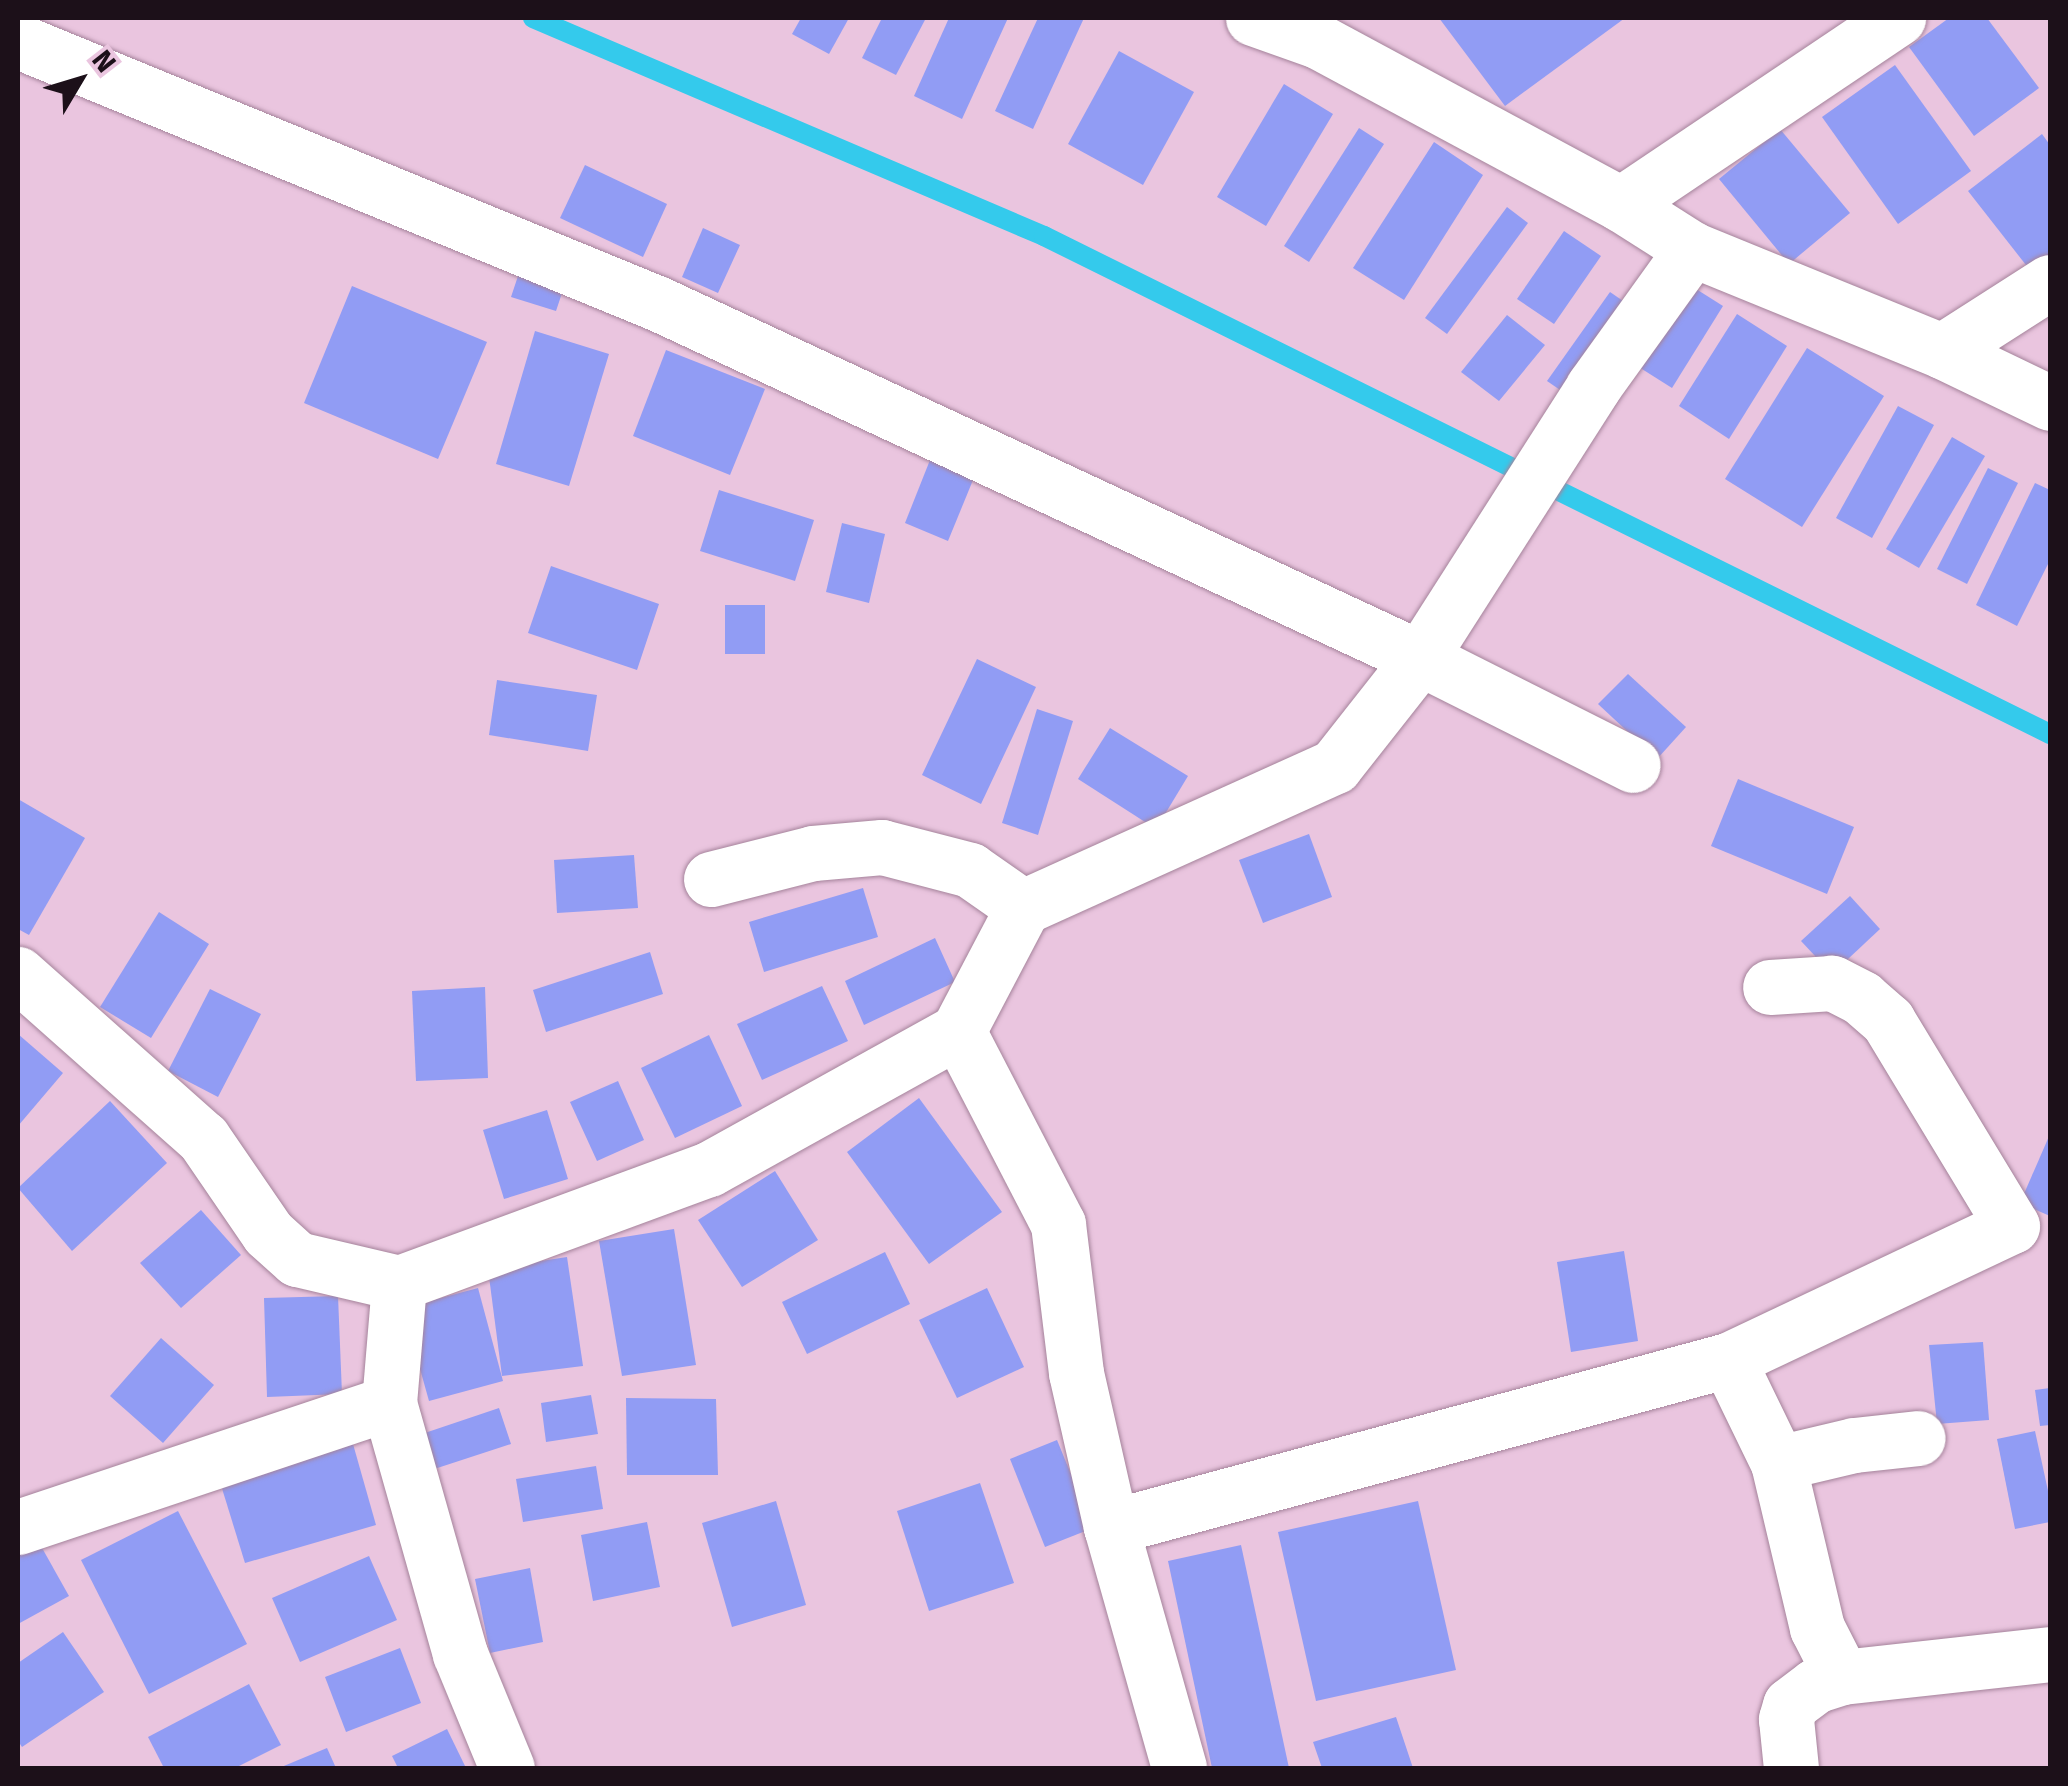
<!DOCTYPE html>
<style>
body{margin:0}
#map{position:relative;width:2068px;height:1786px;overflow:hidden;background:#eac5df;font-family:"Fira Sans",sans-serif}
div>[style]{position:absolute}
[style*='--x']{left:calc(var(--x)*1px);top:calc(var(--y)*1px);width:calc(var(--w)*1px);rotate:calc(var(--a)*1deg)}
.stream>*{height:20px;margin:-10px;padding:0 10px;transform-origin:10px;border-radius:10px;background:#34caec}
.building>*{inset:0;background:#919cf4}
.roads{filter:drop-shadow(0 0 2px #a5839b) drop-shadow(0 0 2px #a5839b)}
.minor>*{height:55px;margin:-27.5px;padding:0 27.5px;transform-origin:27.5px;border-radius:27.5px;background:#fff}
span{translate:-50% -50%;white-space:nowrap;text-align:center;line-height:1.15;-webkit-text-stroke:8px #eac5df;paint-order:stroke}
.frame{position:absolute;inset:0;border:20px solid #1c1019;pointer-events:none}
.north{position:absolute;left:30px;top:30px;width:100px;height:100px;-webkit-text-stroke:8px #eac5df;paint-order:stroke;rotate:52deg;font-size:28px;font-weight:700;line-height:40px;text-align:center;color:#1c1019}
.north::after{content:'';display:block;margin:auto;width:35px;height:45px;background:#1c1019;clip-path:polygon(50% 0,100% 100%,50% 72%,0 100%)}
</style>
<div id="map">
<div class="stream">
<div style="--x:533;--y:18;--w:556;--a:23.1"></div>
<div style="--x:1044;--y:236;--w:1123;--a:26.34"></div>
</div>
<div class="building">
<div style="clip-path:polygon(801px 18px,849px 18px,829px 54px,792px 34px)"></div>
<div style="clip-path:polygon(882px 18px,926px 18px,896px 75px,862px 58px)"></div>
<div style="clip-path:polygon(949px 18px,1008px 18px,962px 119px,914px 96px)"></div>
<div style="clip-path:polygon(1038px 18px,1084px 18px,1033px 129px,995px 111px)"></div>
<div style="clip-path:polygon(1439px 18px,1625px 18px,1505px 106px)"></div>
<div style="clip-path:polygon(1949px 18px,1987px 18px,2039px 88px,1974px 136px,1909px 47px)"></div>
<div style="clip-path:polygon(1119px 51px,1194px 92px,1143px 185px,1068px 144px)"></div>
<div style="clip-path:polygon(1895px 65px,1971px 171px,1898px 224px,1822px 117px)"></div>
<div style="clip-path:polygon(1284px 84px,1333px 114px,1266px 226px,1217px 197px)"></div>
<div style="clip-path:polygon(1359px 128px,1384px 144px,1309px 262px,1284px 246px)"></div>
<div style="clip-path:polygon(1780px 129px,1850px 213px,1789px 264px,1719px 179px)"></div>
<div style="clip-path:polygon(2042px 134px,2050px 145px,2050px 260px,2033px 274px,1968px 191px)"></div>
<div style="clip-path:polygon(1434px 142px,1483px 175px,1404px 300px,1353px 268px)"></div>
<div style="clip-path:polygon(585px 165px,667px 204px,643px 257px,560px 218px)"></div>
<div style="clip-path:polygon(1507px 207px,1528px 223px,1447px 334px,1425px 318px)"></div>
<div style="clip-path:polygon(703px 228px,740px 245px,718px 293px,682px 277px)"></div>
<div style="clip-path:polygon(1564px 231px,1601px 256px,1554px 324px,1517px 299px)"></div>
<div style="clip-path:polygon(519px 273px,564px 287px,556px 311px,511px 297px)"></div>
<div style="clip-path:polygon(1685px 282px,1723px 306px,1672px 388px,1634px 364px)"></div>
<div style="clip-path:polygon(352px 286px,487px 342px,438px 459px,304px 403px)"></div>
<div style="clip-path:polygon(1610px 292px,1626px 303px,1563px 392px,1547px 381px)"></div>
<div style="clip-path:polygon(1737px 314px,1787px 346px,1729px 439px,1679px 406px)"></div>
<div style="clip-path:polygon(1507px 315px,1545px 345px,1499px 401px,1461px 372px)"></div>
<div style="clip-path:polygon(535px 331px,609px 354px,569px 486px,496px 464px)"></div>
<div style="clip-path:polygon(1807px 348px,1884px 396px,1802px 527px,1725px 479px)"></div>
<div style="clip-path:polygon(666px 350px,765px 389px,730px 475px,633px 436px)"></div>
<div style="clip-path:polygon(1898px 406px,1934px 425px,1872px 538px,1836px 518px)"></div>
<div style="clip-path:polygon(1952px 437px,1985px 456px,1919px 568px,1886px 549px)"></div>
<div style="clip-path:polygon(930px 460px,973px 480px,948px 541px,905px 523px)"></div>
<div style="clip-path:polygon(1988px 468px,2018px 483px,1967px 584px,1937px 569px)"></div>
<div style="clip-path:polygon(2035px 483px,2050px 490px,2050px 560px,2017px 626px,1976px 605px)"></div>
<div style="clip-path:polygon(719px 490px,814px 520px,795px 581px,700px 551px)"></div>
<div style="clip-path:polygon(842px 523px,885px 534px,869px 603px,826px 592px)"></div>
<div style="clip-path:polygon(551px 566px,659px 604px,637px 670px,528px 633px)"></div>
<div style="clip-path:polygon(725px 605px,765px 605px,765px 654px,725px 654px)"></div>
<div style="clip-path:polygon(977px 659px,1036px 687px,981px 804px,922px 775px)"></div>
<div style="clip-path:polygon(1628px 674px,1686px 727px,1657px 759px,1598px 704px)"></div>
<div style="clip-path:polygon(497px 680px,597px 695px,588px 751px,489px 735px)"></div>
<div style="clip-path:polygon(1037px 709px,1073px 721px,1038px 835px,1002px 823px)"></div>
<div style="clip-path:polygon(1110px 728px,1188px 776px,1156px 829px,1078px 779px)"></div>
<div style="clip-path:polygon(1738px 779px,1854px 827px,1827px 894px,1711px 846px)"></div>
<div style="clip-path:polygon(18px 799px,85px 838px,29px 935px,18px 929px)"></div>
<div style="clip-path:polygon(1309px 834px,1332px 897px,1263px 923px,1239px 860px)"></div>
<div style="clip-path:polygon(634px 855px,638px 908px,557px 913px,554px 860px)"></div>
<div style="clip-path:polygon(863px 888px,878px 937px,764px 972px,749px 922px)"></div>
<div style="clip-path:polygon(1850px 896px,1880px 929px,1832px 974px,1801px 941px)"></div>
<div style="clip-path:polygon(159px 912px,209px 944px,151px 1038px,100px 1007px)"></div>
<div style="clip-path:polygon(935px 938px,955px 982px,864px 1025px,845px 981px)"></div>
<div style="clip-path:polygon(650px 952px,663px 994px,546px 1032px,533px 990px)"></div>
<div style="clip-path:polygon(822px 986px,848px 1041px,762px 1080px,737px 1024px)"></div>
<div style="clip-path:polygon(485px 987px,488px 1078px,416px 1081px,412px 991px)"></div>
<div style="clip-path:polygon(210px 989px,261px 1014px,218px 1097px,168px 1071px)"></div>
<div style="clip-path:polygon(18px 1034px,63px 1073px,18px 1126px)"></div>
<div style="clip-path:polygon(709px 1035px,742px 1106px,675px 1138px,641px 1068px)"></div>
<div style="clip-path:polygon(618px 1081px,644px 1140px,597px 1161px,570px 1102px)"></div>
<div style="clip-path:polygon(919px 1098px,1002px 1212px,929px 1264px,847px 1152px)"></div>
<div style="clip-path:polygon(110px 1101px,167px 1163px,72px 1251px,18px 1188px)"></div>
<div style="clip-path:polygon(547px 1110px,568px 1179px,504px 1199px,483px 1130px)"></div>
<div style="clip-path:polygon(2050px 1134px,2050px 1216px,2020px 1203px)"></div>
<div style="clip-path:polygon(775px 1171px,818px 1240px,742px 1287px,698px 1220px)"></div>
<div style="clip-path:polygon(201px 1210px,241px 1255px,181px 1308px,140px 1263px)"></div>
<div style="clip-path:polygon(674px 1229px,696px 1365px,622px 1376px,599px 1241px)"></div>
<div style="clip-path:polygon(1624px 1251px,1638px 1341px,1571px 1352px,1557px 1262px)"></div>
<div style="clip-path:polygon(885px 1252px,910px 1304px,807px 1354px,782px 1302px)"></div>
<div style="clip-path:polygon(567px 1257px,583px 1366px,502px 1376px,488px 1269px)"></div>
<div style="clip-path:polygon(478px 1288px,503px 1381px,429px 1401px,403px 1308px)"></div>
<div style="clip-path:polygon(987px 1288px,1024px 1367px,957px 1398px,919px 1320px)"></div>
<div style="clip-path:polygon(338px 1296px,342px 1394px,267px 1397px,264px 1298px)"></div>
<div style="clip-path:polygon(161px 1338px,214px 1385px,163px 1443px,110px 1396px)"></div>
<div style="clip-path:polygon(1983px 1342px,1989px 1420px,1937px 1424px,1929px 1345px)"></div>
<div style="clip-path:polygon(2050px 1388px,2050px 1425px,2040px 1426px,2035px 1390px)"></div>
<div style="clip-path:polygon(591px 1395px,598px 1434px,546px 1442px,541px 1403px)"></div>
<div style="clip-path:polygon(626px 1398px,716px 1399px,718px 1475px,627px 1475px)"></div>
<div style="clip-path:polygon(499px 1408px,511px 1444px,416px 1475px,404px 1440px)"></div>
<div style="clip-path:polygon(2035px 1431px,2050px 1500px,2050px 1522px,2015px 1529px,1997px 1439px)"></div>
<div style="clip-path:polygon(1057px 1440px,1093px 1528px,1045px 1547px,1010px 1459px)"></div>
<div style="clip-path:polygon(353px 1444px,376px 1525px,245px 1563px,220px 1482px)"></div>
<div style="clip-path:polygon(596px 1466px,603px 1509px,523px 1522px,516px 1479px)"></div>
<div style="clip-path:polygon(980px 1483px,1014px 1583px,929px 1611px,897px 1511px)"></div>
<div style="clip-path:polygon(776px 1501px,806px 1605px,732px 1627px,702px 1523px)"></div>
<div style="clip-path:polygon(1418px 1501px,1456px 1670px,1316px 1701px,1278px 1532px)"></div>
<div style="clip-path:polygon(178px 1511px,247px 1644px,149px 1694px,81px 1560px)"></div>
<div style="clip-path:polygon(647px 1522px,660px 1587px,593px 1601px,581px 1535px)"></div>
<div style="clip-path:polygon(37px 1539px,69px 1596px,18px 1624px,18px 1550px)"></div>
<div style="clip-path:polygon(1241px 1545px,1289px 1768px,1212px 1768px,1168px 1561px)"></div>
<div style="clip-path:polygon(369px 1556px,397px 1620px,300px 1662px,272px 1598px)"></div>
<div style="clip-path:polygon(530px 1568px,543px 1642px,490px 1653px,475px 1579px)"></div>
<div style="clip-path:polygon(63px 1632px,104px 1692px,22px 1747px,18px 1741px,18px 1663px)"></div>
<div style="clip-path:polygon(400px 1648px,421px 1703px,346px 1732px,325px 1677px)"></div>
<div style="clip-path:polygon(249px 1684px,281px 1745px,235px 1768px,164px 1768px,148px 1737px)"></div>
<div style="clip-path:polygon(1396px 1717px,1413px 1768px,1322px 1768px,1313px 1742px)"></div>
<div style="clip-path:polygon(447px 1729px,466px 1768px,398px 1768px,392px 1756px)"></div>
<div style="clip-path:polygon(327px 1748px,336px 1768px,279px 1768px)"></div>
</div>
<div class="roads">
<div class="minor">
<div style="--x:1253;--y:18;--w:69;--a:19.5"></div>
<div style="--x:1318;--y:41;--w:344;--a:28.3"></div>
<div style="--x:1621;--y:204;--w:84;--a:32.4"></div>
<div style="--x:1692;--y:249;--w:270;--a:22.2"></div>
<div style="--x:1942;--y:351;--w:120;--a:25.7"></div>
<div style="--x:18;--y:41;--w:693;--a:22.31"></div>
<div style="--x:659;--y:304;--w:839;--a:24.95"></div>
<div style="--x:1420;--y:658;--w:238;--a:26.7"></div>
<div style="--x:1621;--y:204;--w:334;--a:-33.9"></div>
<div style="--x:1942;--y:351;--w:128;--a:-32.6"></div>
<div style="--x:711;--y:879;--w:105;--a:-14.3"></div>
<div style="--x:813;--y:853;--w:69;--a:-5"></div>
<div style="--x:882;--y:847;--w:91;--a:14.6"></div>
<div style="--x:970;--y:870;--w:65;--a:34.9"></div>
<div style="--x:18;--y:974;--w:247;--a:41.6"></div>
<div style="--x:203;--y:1138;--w:115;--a:55.6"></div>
<div style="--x:268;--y:1233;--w:39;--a:42"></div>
<div style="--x:297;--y:1259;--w:105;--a:13.2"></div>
<div style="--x:958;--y:1031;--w:217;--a:62.6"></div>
<div style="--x:1058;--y:1224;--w:150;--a:83.1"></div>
<div style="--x:1076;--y:1373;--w:158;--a:77.2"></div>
<div style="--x:1111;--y:1527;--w:250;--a:74.2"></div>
<div style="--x:1728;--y:1360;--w:114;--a:64.1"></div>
<div style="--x:1778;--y:1463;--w:170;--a:76.7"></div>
<div style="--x:1817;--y:1628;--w:55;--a:63"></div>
<div style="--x:1842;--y:1677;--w:28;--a:162"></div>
<div style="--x:1815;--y:1686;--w:31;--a:143"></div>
<div style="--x:1790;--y:1705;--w:15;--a:106"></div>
<div style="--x:1786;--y:1719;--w:49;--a:84.2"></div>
<div style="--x:389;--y:1403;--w:261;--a:74.2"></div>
<div style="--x:460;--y:1654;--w:123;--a:67.6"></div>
<div style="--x:1778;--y:1463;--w:78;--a:-13.3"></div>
<div style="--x:1854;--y:1445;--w:64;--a:-6.2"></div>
<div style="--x:18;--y:1527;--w:391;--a:-18.5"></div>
<div style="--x:389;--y:1403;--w:120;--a:-85.2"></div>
<div style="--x:399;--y:1283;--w:330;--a:-20.2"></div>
<div style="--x:709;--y:1169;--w:285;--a:-29"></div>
<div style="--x:958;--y:1031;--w:140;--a:-62.3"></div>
<div style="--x:1023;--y:907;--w:342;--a:-24.3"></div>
<div style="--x:1335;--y:766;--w:137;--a:-51.8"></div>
<div style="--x:1420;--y:658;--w:322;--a:-57.4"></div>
<div style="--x:1593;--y:387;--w:170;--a:-54.3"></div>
<div style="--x:1111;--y:1527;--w:639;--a:-15.15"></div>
<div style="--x:1728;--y:1360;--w:314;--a:-25.3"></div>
<div style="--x:2012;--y:1226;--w:240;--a:-121.2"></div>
<div style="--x:1888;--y:1021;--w:35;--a:-139"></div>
<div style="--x:1862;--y:998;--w:34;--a:-153"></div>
<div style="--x:1832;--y:983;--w:62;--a:176.3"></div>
<div style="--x:1842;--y:1677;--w:209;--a:-6.3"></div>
</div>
</div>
<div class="frame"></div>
<div class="north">N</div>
</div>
